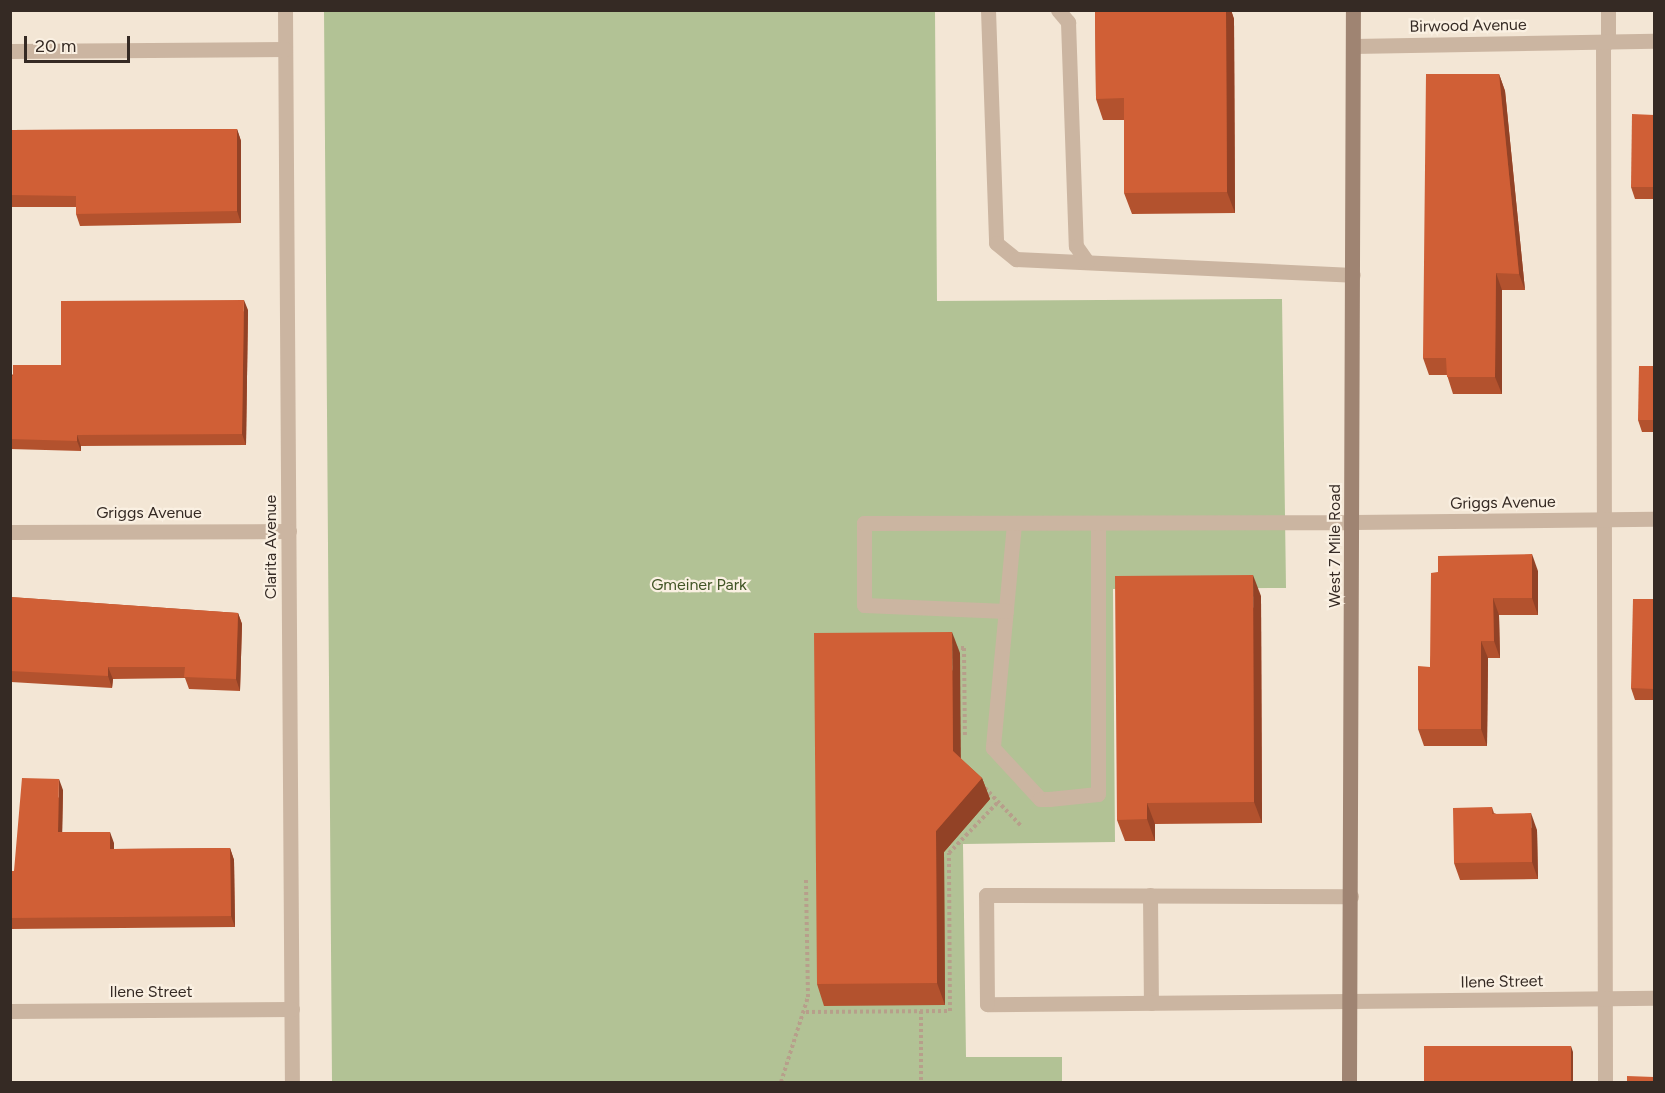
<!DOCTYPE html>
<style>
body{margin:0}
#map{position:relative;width:1665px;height:1093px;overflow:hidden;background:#f3e6d5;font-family:Figtree,sans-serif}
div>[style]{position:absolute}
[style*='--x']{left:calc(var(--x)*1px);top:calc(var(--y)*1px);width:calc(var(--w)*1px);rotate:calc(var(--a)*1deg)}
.green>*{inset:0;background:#b2c295}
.path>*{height:4px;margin-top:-2px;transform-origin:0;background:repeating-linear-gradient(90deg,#b79f8b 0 3px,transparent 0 6px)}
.service>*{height:15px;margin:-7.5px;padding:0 7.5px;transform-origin:7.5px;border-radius:7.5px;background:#cbb5a1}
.minor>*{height:15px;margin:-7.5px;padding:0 7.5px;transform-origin:7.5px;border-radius:7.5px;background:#cbb5a1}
.secondary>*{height:15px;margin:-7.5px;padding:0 7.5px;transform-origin:7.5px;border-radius:7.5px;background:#9f8472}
.wall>*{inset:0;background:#b3522e}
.shaded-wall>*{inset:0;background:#924226}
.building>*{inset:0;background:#d05f36}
span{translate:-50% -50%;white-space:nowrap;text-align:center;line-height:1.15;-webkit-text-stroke:4.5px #faf0e2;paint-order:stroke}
.street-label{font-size:16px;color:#352a24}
.park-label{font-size:16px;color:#425526}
.frame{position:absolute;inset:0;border:12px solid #352a24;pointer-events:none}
.scale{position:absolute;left:24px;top:36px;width:106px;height:27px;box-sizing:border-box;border:3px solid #352a24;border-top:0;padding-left:8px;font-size:18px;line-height:21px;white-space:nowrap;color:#352a24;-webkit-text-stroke:4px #faf0e2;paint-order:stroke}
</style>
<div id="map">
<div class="green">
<div style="clip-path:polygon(324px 11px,935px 11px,937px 301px,1282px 299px,1286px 588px,1113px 589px,1115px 842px,963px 844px,966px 1057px,1062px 1057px,1062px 1082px,332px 1082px)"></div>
</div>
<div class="path">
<div style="--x:955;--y:648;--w:9;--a:0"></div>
<div style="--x:964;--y:648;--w:89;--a:89.4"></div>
<div style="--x:985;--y:788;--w:52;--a:46.5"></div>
<div style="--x:921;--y:1011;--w:71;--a:90"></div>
<div style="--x:806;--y:1012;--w:144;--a:-0.4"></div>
<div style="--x:950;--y:1011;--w:158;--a:-90.4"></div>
<div style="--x:949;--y:853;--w:71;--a:-46.1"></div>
<div style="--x:781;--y:1082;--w:89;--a:-72.4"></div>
<div style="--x:808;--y:997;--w:120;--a:-91"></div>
</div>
<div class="service">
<div style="--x:988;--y:10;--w:233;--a:88"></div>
<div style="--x:996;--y:243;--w:26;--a:39"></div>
<div style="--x:1016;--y:259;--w:337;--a:2.7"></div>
<div style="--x:1058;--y:10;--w:16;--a:50"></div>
<div style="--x:1068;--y:22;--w:224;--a:88"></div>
<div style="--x:1076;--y:246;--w:19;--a:55"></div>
<div style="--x:1608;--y:10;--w:32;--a:90"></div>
<div style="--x:1603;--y:42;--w:1040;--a:89.89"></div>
<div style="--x:1014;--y:524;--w:225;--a:95.4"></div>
<div style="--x:993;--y:748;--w:69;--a:47.3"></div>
<div style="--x:1040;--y:799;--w:9;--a:0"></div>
<div style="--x:1049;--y:799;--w:49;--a:-5.8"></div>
<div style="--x:1098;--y:794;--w:269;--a:-90"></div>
<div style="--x:1006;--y:611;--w:142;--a:-177.6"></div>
<div style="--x:864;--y:605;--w:82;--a:-90"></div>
<div style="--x:864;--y:523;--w:489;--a:-0.1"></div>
<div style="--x:1150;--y:895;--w:108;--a:89.5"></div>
<div style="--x:1350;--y:1001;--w:363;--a:179.5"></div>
<div style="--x:987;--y:1004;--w:109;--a:-90.5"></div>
<div style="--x:986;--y:895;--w:365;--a:0.2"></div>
</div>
<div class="minor">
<div style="--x:285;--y:10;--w:1072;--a:89.63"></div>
<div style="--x:1353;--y:46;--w:301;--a:-1"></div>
<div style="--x:10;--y:51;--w:275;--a:-0.4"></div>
<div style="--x:1353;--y:522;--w:301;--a:-0.6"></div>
<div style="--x:10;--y:532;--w:279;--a:-0.2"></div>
<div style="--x:1350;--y:1001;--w:304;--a:-0.6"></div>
<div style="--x:10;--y:1011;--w:282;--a:-0.4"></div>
</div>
<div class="secondary">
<div style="--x:1349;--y:1082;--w:1072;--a:-89.79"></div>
</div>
<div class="wall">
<div style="clip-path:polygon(1095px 10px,1231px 10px,1234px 19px,1235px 213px,1132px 214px,1124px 193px,1124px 120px,1103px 120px,1096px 99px)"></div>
<div style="clip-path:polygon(1499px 74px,1505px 91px,1525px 290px,1502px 290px,1502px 394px,1453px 394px,1447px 375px,1429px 375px,1423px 358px)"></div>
<div style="clip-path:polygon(1654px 115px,1654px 199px,1635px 199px,1631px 187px)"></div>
<div style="clip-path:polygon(237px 129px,241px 141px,241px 223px,80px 226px,76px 214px,76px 207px,10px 207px,10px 130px)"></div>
<div style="clip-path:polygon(248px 310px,246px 445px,81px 446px,81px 451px,10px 449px,10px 375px,61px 365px)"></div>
<div style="clip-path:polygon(1654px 366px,1654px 432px,1642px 432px,1638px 420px)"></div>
<div style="clip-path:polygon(1538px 571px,1538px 615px,1499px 615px,1500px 658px,1488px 658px,1487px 746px,1424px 746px,1418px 729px,1430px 667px,1438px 572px)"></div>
<div style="clip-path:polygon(1261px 596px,1262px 823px,1155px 824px,1155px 841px,1125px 841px,1117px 820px)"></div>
<div style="clip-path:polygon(10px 597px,238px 613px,242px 624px,240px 691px,189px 689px,185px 678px,113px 679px,112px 688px,11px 682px)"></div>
<div style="clip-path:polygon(1654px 599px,1654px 700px,1635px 700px,1631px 688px)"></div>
<div style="clip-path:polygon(960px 653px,960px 758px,982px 778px,990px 799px,944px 852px,945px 1005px,824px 1006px,817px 984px)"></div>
<div style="clip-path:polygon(63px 790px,62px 832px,114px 843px,114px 849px,230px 848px,234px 860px,235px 927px,10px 929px,10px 871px,14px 871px)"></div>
<div style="clip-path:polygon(1492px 807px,1494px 813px,1537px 830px,1538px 879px,1460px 880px,1454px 863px)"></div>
</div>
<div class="shaded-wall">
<div style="clip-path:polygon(1226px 10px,1231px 10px,1234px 19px,1235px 213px,1227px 192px)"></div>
<div style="clip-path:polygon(1499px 74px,1505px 91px,1525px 290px,1519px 274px)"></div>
<div style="clip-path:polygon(237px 129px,241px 141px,241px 223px,237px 211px)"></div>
<div style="clip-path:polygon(1496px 273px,1502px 290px,1502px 394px,1495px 377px)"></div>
<div style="clip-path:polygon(244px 300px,248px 310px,246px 445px,242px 434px)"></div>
<div style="clip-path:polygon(77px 435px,81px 446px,81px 451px,77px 441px)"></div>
<div style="clip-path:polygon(1532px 554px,1538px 571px,1538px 615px,1532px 598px)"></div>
<div style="clip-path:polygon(1253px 575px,1261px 596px,1262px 823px,1254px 802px)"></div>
<div style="clip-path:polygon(1493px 598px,1499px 615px,1500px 658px,1494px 641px)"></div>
<div style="clip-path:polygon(238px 613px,242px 624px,240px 691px,236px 679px)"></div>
<div style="clip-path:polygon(952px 632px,960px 653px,961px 772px,953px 751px)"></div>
<div style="clip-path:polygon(1481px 641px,1488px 658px,1487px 746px,1481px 729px)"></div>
<div style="clip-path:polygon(108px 667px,113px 679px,112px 688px,108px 676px)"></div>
<div style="clip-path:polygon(982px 778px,990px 799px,944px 852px,945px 1005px,937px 983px,936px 831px)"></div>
<div style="clip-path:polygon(59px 779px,63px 790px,62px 843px,58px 832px)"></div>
<div style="clip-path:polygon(1147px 803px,1155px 824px,1155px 841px,1147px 819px)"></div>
<div style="clip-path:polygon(1531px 813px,1537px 830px,1538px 879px,1532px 862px)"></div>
<div style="clip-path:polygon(110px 832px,114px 843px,114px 860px,110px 849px)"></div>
<div style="clip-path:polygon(230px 848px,234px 860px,235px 927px,231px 916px)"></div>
<div style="clip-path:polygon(1571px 1046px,1573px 1052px,1573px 1083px,1571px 1083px)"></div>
</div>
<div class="building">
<div style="clip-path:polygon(1095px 10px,1226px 10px,1227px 192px,1124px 193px,1124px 98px,1096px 99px)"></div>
<div style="clip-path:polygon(1426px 74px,1499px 74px,1519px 274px,1496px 273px,1495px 377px,1447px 377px,1446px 358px,1423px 358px)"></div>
<div style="clip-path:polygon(1632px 114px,1654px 115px,1654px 187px,1631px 187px)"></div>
<div style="clip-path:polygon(237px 129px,237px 211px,76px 214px,76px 196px,10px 195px,10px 130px)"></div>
<div style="clip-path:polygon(244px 300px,242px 434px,77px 435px,77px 441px,10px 439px,10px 375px,13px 376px,13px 365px,61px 365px,61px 301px)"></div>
<div style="clip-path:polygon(1639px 366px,1654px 366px,1654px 420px,1638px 420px)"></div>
<div style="clip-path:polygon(1532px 554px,1532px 598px,1493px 598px,1494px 641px,1481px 641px,1481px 729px,1418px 729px,1418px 666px,1430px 667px,1431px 573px,1438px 572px,1438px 556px)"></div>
<div style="clip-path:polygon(1253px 575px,1254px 802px,1147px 803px,1147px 819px,1117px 820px,1115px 576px)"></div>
<div style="clip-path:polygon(10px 597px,238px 613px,236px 679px,184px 677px,185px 667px,108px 667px,108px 676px,10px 671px)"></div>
<div style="clip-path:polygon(1633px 599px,1654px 599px,1654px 689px,1631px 688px)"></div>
<div style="clip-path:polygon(952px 632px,953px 751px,982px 778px,936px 831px,937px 983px,817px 984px,814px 633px)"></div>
<div style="clip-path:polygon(22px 778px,59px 779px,58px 832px,110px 832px,110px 849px,230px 848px,231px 916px,10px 918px,10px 871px,14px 871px)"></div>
<div style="clip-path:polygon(1492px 807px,1492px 814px,1531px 813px,1532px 862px,1454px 863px,1453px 808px)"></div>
<div style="clip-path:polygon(1424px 1046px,1571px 1046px,1571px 1083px,1424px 1083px)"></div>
<div style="clip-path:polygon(1627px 1076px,1654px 1077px,1654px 1083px,1627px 1083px)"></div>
<div style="clip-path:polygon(1187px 1081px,1244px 1081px,1244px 1083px,1183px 1083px)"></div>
</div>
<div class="street-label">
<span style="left:1468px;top:26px;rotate:-1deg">Birwood Avenue</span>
<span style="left:1503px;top:503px;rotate:-1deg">Griggs Avenue</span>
<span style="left:149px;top:513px">Griggs Avenue</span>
<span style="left:1335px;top:546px;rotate:-90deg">West 7 Mile Road</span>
<span style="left:271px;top:547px;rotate:-90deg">Clarita Avenue</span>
<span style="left:1502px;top:982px;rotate:-1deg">Ilene Street</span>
<span style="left:151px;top:992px">Ilene Street</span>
</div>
<div class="park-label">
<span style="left:699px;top:585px">Gmeiner Park</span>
</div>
<div class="frame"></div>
<div class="scale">20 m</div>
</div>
